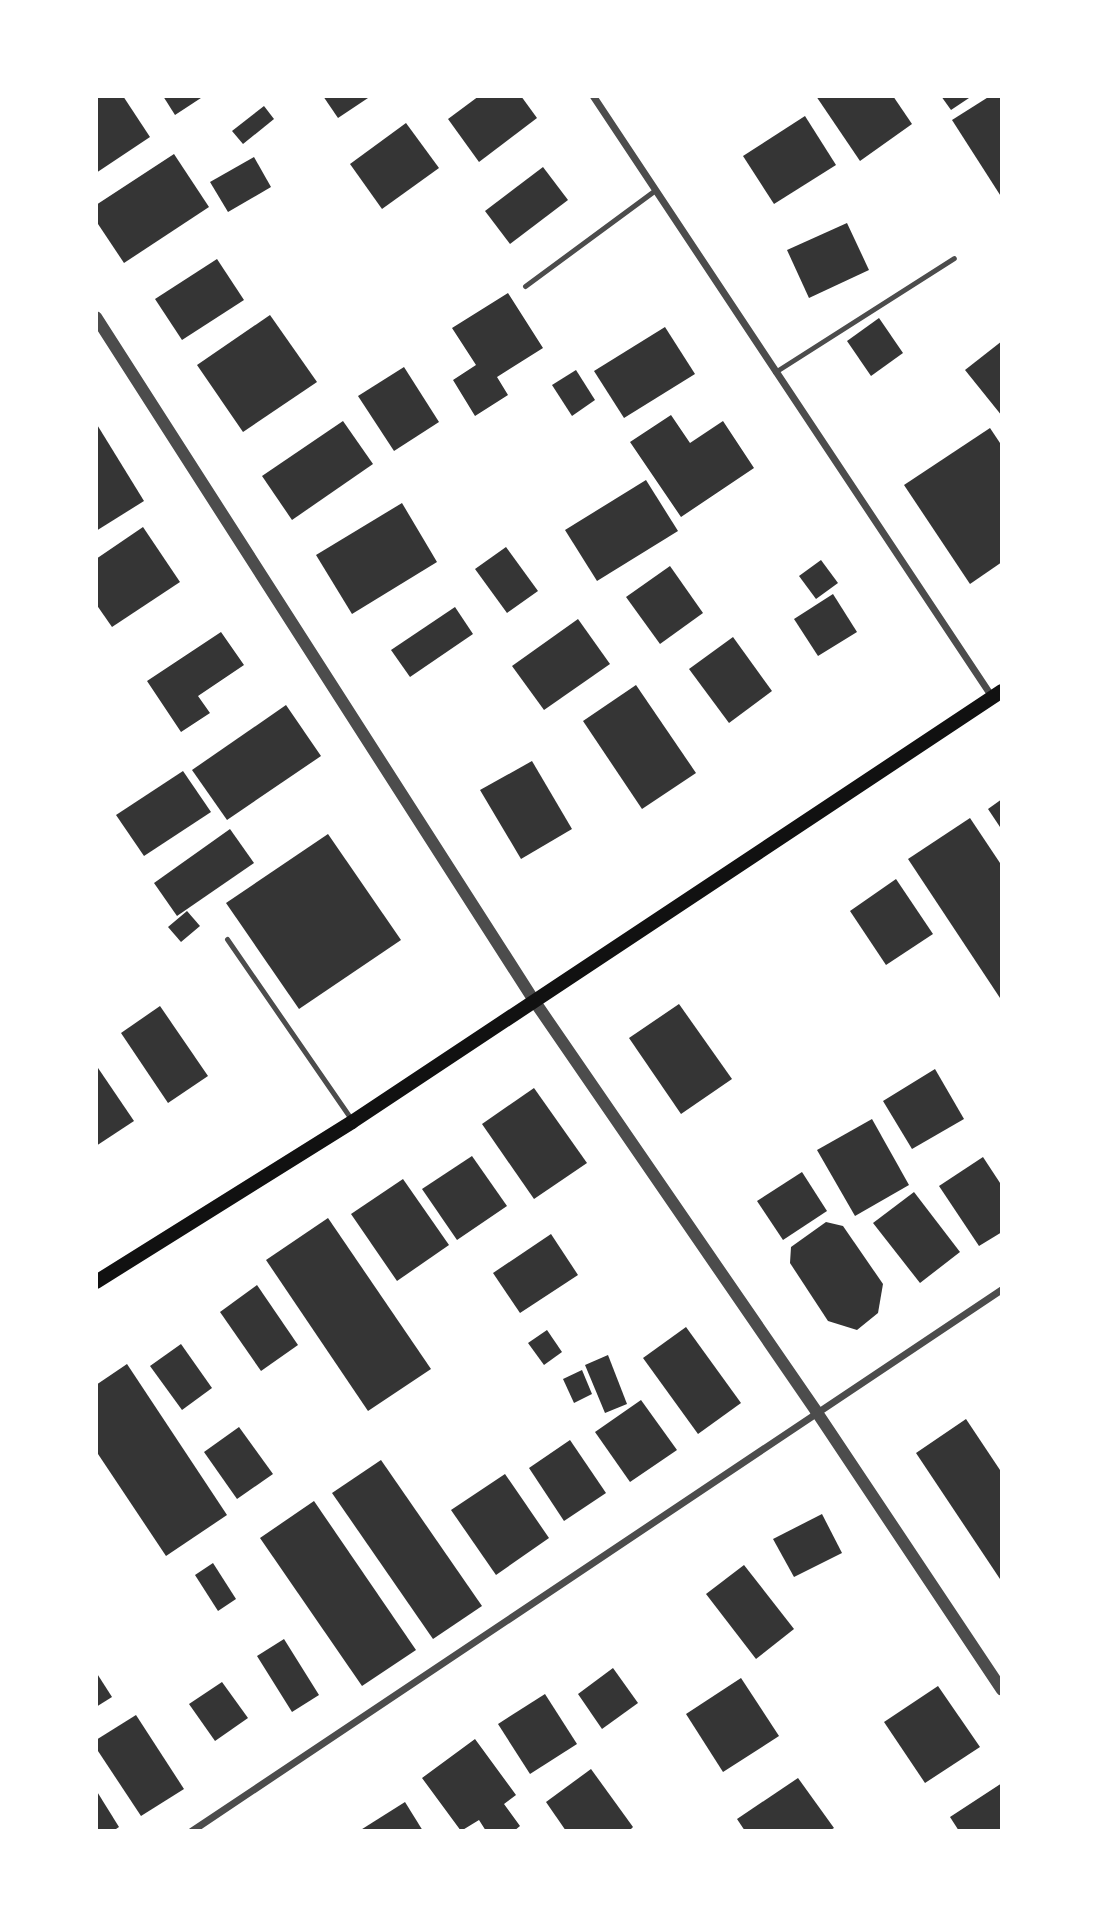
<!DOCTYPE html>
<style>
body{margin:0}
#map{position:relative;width:1098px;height:1927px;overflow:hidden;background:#fff;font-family:Manrope,sans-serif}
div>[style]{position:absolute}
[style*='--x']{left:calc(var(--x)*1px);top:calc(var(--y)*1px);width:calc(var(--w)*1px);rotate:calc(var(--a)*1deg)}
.building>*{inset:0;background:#353535}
.service>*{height:5px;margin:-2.5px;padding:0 2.5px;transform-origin:2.5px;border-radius:2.5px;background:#4c4c4c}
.minor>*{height:7px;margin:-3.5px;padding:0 3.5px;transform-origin:3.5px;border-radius:3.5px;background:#4c4c4c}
.tertiary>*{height:12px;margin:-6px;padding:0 6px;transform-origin:6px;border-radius:6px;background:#4c4c4c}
.secondary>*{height:14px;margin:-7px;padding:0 7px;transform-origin:7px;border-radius:7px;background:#111}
span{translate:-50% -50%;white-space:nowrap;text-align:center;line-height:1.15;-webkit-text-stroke:7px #fff;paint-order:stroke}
.frame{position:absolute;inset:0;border:98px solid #fff;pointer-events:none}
</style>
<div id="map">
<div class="building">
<div style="clip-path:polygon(96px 96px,123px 96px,150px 137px,96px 173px)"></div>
<div style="clip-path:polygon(163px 96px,204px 96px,175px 115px)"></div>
<div style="clip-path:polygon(323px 96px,371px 96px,338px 118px)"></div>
<div style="clip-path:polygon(479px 96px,521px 96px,537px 118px,479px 162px,448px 119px)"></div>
<div style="clip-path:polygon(816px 96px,893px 96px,912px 124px,860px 161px)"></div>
<div style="clip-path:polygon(941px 96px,972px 96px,951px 110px)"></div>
<div style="clip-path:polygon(990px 96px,1002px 96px,1002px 198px,952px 120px)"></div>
<div style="clip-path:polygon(264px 106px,274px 119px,243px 144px,232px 131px)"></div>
<div style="clip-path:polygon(805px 116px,836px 165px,774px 204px,743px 156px)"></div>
<div style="clip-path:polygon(406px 123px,439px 168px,382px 209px,350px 164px)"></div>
<div style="clip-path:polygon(174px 154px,209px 207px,124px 263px,96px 221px,96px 205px)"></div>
<div style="clip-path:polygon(254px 157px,271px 187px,228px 212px,210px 182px)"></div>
<div style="clip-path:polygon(543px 167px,568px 200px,510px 244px,485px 211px)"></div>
<div style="clip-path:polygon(847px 223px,869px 270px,809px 298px,787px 250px)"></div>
<div style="clip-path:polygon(217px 259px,244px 300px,182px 340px,155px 299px)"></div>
<div style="clip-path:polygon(508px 293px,543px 348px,497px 377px,508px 395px,475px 416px,453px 380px,476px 365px,452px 328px)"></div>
<div style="clip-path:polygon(270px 315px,317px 382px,243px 432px,197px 365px)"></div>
<div style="clip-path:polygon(879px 318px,903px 353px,871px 376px,847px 341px)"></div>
<div style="clip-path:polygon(665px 327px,695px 374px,624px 418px,594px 371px)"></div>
<div style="clip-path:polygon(1002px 341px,1002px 416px,965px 370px)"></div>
<div style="clip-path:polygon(404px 367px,439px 422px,394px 451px,358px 396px)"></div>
<div style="clip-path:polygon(576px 370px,595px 400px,572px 416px,552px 385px)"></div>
<div style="clip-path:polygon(671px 415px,690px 443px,723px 421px,754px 468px,681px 517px,630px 442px)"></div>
<div style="clip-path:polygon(343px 421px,373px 464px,292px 520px,262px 476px)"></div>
<div style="clip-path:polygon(96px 423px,144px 501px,96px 531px)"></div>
<div style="clip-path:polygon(990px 428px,1002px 446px,1002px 562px,970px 584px,904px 485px)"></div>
<div style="clip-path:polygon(646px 480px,678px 531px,597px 581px,565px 530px)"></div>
<div style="clip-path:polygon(402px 503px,437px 562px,352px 614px,316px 555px)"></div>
<div style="clip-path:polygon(143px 527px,180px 582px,112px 627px,96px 604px,96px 559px)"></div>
<div style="clip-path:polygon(506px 547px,538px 591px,507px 613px,475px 569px)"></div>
<div style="clip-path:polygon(821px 560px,838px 583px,816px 599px,799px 576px)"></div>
<div style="clip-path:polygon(670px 566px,703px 613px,660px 644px,626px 597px)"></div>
<div style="clip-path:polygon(833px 594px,857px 632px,818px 656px,794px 619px)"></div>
<div style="clip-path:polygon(455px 607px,473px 634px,410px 677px,391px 650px)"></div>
<div style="clip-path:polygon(578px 619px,610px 664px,544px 710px,512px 666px)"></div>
<div style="clip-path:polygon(221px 632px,244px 665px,198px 696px,210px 713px,181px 732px,147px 681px)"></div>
<div style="clip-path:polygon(733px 637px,772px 691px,729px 723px,689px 669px)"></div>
<div style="clip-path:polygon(636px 685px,696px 773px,642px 809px,583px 721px)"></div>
<div style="clip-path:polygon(286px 705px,321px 756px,227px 820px,192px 770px)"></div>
<div style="clip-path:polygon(532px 761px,572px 829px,521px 859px,480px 790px)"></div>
<div style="clip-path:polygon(183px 771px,211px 812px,144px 856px,116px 815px)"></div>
<div style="clip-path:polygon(1002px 799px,1002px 830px,988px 809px)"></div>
<div style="clip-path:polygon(970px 818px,1002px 866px,1002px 1001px,908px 859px)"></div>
<div style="clip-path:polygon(230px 829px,254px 863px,177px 916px,154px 883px)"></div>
<div style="clip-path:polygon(328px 834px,401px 940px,299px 1009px,226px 903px)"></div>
<div style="clip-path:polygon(896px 879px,933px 934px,886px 965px,850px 911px)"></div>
<div style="clip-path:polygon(187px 911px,200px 926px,181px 942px,168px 927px)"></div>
<div style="clip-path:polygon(679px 1004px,732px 1079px,681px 1114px,629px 1038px)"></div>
<div style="clip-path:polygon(160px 1006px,208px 1076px,168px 1103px,121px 1033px)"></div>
<div style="clip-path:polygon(96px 1065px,134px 1121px,96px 1146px)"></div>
<div style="clip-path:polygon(935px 1069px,964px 1119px,912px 1149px,883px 1101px)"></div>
<div style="clip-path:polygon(534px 1088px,587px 1163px,534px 1199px,482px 1124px)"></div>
<div style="clip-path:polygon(872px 1119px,909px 1185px,855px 1216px,817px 1150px)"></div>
<div style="clip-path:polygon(472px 1156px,507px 1206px,457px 1240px,422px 1189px)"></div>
<div style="clip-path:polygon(983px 1157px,1002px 1186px,1002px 1232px,979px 1246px,939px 1186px)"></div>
<div style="clip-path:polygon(802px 1172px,827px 1211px,783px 1240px,757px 1201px)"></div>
<div style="clip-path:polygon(403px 1179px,449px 1245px,397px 1281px,351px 1214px)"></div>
<div style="clip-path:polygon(914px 1192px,960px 1252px,920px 1283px,873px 1223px)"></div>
<div style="clip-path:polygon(328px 1218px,431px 1369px,368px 1411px,266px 1260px)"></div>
<div style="clip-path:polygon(826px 1222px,843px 1226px,883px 1284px,878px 1313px,857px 1330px,828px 1321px,790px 1263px,791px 1247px)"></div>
<div style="clip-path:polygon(551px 1234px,578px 1275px,520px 1313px,493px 1273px)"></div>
<div style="clip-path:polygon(257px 1285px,298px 1345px,261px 1371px,220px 1312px)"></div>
<div style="clip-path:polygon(686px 1327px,741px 1403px,698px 1434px,643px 1358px)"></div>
<div style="clip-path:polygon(547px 1330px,562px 1352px,544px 1365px,528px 1343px)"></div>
<div style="clip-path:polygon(181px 1344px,212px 1388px,182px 1410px,150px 1366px)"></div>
<div style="clip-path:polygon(608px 1355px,627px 1404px,605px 1413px,585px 1365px)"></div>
<div style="clip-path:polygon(127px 1364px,227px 1515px,166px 1556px,96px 1451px,96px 1385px)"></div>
<div style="clip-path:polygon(582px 1370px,592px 1394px,574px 1403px,563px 1379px)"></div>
<div style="clip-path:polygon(641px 1400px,677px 1450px,630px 1482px,595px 1432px)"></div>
<div style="clip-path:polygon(966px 1419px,1002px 1473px,1002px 1582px,916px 1453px)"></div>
<div style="clip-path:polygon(239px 1427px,273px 1474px,237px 1499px,204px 1452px)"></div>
<div style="clip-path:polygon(570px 1440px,606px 1493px,564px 1521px,529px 1468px)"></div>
<div style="clip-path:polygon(381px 1460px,482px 1606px,433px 1639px,332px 1493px)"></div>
<div style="clip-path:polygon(505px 1474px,549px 1538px,496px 1575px,451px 1510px)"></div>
<div style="clip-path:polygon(314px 1501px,416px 1650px,362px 1686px,260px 1538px)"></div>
<div style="clip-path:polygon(822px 1514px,842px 1553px,794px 1577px,773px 1539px)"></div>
<div style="clip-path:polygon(213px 1563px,236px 1599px,218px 1611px,195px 1575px)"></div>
<div style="clip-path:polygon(744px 1565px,794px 1629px,756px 1659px,706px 1594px)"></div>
<div style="clip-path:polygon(284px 1639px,319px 1695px,292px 1712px,257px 1656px)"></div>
<div style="clip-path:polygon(613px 1668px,638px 1703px,602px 1729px,578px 1694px)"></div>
<div style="clip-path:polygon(96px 1672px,112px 1697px,96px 1707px)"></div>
<div style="clip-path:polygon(741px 1678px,779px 1736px,723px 1772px,686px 1714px)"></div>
<div style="clip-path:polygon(222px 1682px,248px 1718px,215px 1741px,189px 1704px)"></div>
<div style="clip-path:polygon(938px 1686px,980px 1747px,925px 1783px,884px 1722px)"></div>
<div style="clip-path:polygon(545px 1694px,577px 1744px,530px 1774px,498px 1724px)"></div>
<div style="clip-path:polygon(136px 1715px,184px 1789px,141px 1816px,96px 1748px,96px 1740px)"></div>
<div style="clip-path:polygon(475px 1739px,516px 1795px,504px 1804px,520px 1826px,514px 1831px,486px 1831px,479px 1820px,461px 1831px,422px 1778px)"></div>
<div style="clip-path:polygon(591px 1769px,633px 1827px,629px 1831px,566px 1831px,546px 1802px)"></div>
<div style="clip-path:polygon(798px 1778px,834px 1828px,829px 1831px,745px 1831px,737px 1819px)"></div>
<div style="clip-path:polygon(1002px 1783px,1002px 1831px,959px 1831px,950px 1817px)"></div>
<div style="clip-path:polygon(96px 1790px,119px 1827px,113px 1831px,96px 1831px)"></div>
<div style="clip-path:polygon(405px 1802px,423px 1831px,359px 1831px)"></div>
</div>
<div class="service">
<div style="--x:525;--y:286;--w:162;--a:-36.4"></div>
<div style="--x:775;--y:372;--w:212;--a:-32.5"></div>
<div style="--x:227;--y:939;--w:219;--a:55.4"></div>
</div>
<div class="minor">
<div style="--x:593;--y:96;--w:721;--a:56.42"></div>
<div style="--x:191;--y:1831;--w:975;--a:-33.76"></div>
</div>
<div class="tertiary">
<div style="--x:96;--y:317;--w:814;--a:57.35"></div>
<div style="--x:535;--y:1002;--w:496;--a:55.5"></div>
<div style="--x:816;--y:1411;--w:335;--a:56.3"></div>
</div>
<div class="secondary">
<div style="--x:96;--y:1282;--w:302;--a:-32"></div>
<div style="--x:352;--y:1122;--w:780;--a:-33.55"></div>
</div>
<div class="frame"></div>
</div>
